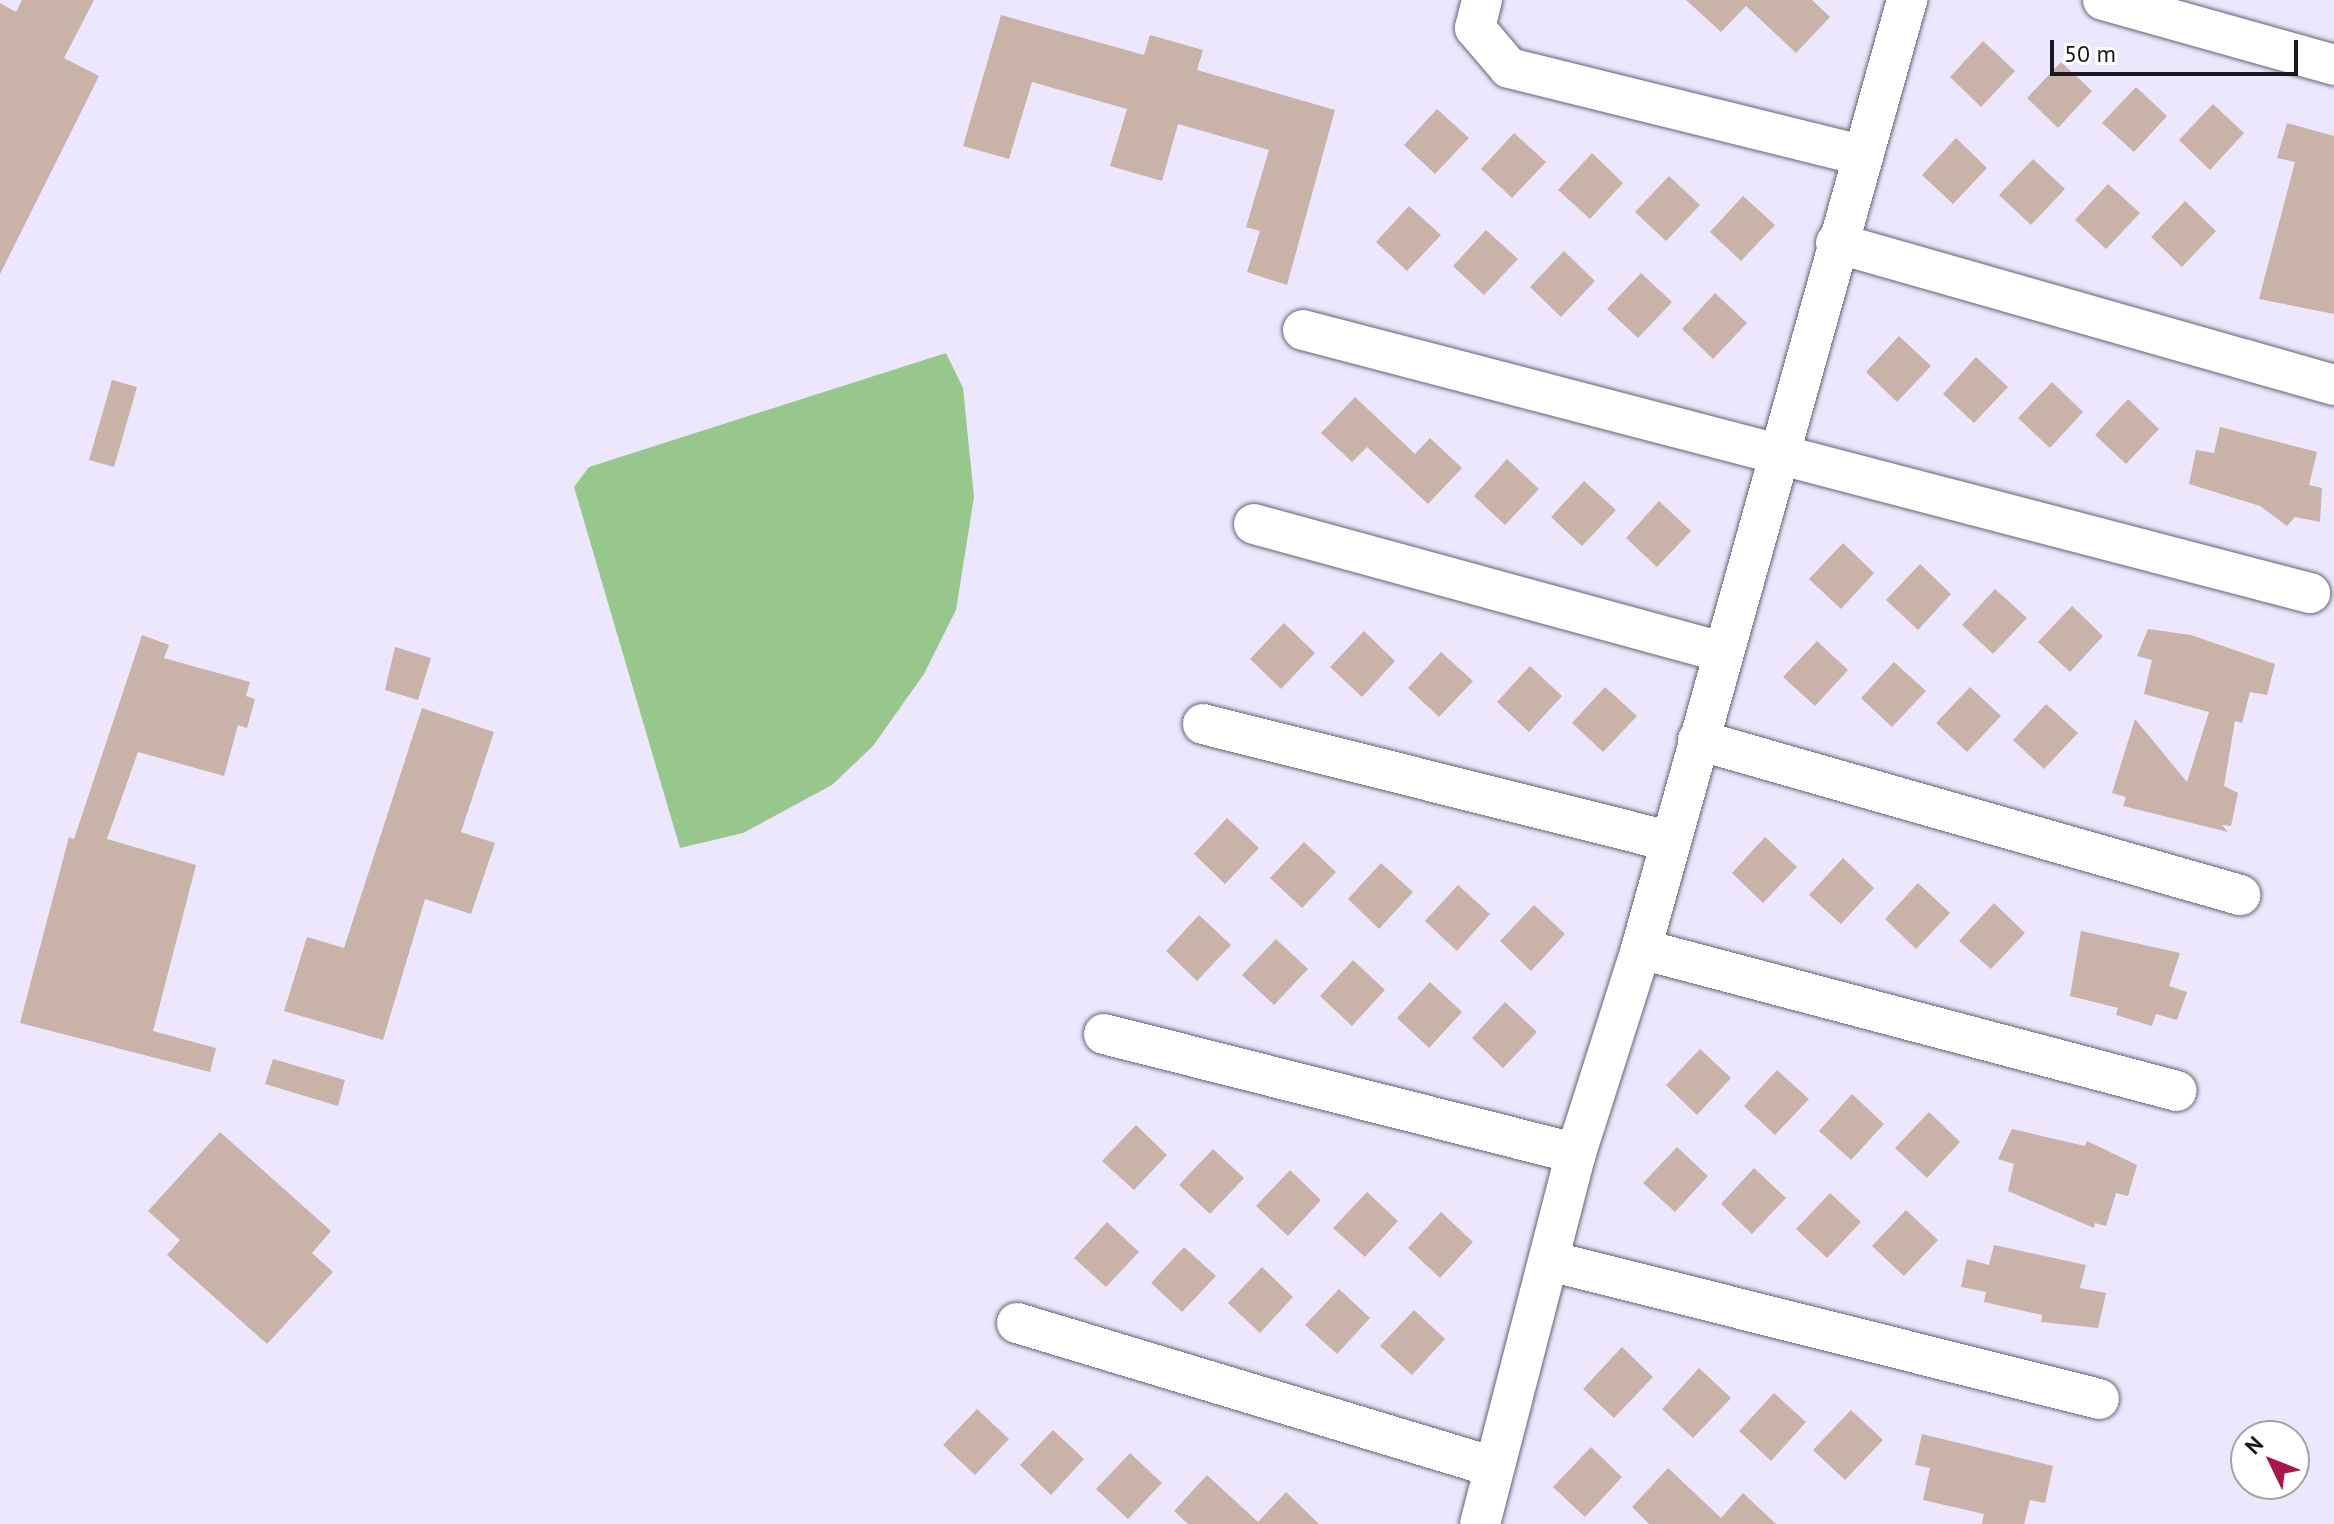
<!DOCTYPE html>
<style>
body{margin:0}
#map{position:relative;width:2334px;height:1524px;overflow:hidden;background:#ece7fd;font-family:"PT Sans",sans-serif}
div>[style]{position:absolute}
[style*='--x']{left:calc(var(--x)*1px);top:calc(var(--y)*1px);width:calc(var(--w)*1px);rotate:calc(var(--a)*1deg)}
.green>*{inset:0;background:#98c78d}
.building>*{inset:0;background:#c9b2a8}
.roads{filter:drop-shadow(0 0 2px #666275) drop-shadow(0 0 2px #666275)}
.street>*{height:40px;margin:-20px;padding:0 20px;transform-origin:20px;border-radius:20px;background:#fff}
span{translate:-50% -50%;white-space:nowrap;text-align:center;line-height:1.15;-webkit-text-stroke:7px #fff;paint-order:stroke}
.north{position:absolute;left:2230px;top:1420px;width:80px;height:80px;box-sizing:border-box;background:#fff;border:2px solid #a3a2a5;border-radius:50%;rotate:313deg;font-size:22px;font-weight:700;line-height:32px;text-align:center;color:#19171f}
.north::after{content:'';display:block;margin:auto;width:28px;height:36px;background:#a9164e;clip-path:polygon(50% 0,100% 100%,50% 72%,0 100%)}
.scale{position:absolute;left:2050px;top:40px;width:248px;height:36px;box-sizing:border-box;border:4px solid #19171f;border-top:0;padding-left:10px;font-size:24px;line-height:28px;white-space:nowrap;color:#19171f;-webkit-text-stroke:6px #fff;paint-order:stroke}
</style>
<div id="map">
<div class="green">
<div style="clip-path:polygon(946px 353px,963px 388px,974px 497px,956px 610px,924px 674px,873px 746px,832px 785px,743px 833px,680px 848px,574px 487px,589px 467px)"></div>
</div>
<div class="building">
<div style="clip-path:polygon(22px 0,94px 0,64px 58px,99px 76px,0 274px,0 3px,16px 12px)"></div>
<div style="clip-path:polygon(1686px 0,1812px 0,1830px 17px,1796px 53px,1746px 6px,1721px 32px)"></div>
<div style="clip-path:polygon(1001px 15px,1144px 55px,1150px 35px,1203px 50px,1197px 70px,1335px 110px,1287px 285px,1247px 272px,1260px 231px,1246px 227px,1269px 150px,1178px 124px,1162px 181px,1110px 166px,1127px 109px,1032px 82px,1009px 159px,963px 146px)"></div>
<div style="clip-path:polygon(1983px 41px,2015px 71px,1981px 107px,1950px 77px)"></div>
<div style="clip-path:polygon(2061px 62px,2092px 91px,2058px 128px,2027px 98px)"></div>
<div style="clip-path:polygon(2136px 87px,2167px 116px,2134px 152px,2102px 123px)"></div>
<div style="clip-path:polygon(2213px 104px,2244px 133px,2210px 170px,2179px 140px)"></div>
<div style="clip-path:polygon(1437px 109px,1469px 138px,1435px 174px,1404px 145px)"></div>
<div style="clip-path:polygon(2287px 123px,2334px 136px,2334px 314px,2259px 299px,2295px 162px,2277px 158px)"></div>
<div style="clip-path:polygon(1514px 133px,1546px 162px,1512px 198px,1481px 169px)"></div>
<div style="clip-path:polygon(1956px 138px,1987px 168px,1953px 204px,1922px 175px)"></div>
<div style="clip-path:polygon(1592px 153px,1623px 183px,1590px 219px,1558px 190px)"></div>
<div style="clip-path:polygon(2033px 159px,2065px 189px,2031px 225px,1999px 195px)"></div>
<div style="clip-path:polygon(1669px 176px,1700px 205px,1666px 241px,1635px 212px)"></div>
<div style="clip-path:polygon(2108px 184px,2140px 213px,2106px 249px,2075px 220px)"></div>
<div style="clip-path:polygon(1743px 196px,1775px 225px,1741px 261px,1710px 232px)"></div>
<div style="clip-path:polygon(2185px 201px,2216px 231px,2182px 267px,2151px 237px)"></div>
<div style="clip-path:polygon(1409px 206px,1441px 235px,1407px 271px,1376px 242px)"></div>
<div style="clip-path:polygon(1486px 230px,1518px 259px,1484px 295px,1453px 266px)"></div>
<div style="clip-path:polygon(1564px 251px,1595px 281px,1561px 317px,1530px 287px)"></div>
<div style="clip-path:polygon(1641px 273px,1672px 302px,1638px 338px,1607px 309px)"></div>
<div style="clip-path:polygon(1715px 293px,1747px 323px,1713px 359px,1682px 329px)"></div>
<div style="clip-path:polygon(1899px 336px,1931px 366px,1897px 402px,1866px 372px)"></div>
<div style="clip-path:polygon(1976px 357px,2008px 387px,1974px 423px,1943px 394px)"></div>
<div style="clip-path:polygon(112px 380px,137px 387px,114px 467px,89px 460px)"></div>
<div style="clip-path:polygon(2052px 382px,2083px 412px,2050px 448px,2018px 418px)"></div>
<div style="clip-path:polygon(1355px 397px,1415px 454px,1430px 438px,1462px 468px,1428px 504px,1367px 447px,1352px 462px,1321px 433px)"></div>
<div style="clip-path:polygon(2128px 399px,2159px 429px,2126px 464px,2095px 435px)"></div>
<div style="clip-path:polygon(2220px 427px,2317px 452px,2309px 485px,2322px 488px,2320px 522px,2295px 517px,2287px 526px,2260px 506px,2189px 484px,2196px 450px,2214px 453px)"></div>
<div style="clip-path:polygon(1507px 459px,1539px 489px,1505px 525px,1474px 496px)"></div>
<div style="clip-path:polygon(1584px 481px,1616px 510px,1582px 546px,1551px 517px)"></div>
<div style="clip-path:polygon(1659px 501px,1691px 531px,1657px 567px,1626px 538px)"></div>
<div style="clip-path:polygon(1843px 543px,1874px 573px,1841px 609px,1809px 579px)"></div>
<div style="clip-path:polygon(1920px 564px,1951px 594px,1918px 630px,1886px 600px)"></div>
<div style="clip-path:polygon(1995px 589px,2027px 618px,1993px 654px,1962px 625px)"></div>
<div style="clip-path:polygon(2072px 606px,2103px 636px,2070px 672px,2038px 642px)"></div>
<div style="clip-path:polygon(1284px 623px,1315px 653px,1281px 689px,1250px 659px)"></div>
<div style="clip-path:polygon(2148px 629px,2191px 635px,2275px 664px,2267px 695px,2250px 692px,2242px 723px,2235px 721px,2224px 786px,2238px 793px,2231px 826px,2222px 825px,2228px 832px,2123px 806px,2126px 797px,2112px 793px,2135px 719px,2187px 782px,2209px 712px,2144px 694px,2152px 660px,2137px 656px)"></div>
<div style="clip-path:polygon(1364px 631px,1395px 661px,1362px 697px,1330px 667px)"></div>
<div style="clip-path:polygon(142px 635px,169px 645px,164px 658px,250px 682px,246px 696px,255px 699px,247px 728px,238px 725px,224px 776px,138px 752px,107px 839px,196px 865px,153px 1031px,216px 1048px,210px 1072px,20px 1023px,69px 837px,74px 839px)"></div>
<div style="clip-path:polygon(1817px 641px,1848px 670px,1815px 706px,1783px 677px)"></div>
<div style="clip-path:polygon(395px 647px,431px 658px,418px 700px,385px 690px)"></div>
<div style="clip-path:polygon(1441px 652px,1473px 681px,1439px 717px,1408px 688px)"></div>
<div style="clip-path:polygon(1894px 662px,1926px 691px,1892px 727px,1861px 698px)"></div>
<div style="clip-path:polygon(1530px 666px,1562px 696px,1529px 732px,1497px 702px)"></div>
<div style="clip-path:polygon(1605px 687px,1637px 716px,1603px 752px,1572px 723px)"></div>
<div style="clip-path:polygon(1970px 687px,2001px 716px,1967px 752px,1936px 723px)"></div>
<div style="clip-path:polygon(2046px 704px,2078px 733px,2044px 769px,2013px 740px)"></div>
<div style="clip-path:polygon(422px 708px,494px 732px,461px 832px,495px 843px,471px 914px,425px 899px,383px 1040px,284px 1011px,307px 937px,344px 948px)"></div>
<div style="clip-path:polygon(1227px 818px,1259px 848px,1225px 884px,1194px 854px)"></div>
<div style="clip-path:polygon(1765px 837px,1797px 867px,1763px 903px,1732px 873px)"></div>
<div style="clip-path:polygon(1304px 842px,1336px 872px,1302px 908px,1270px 878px)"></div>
<div style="clip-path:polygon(1843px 858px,1874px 888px,1841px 924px,1809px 895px)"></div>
<div style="clip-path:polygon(1381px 863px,1413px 892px,1379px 929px,1348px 899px)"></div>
<div style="clip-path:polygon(1918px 883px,1950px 913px,1916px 949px,1885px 919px)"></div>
<div style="clip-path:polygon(1458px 885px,1490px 914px,1457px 951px,1425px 921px)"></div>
<div style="clip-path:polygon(1994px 903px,2025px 933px,1991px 969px,1959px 941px)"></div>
<div style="clip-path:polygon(1534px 905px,1565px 934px,1531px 971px,1500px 941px)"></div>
<div style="clip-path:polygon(1199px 915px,1231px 945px,1197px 981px,1166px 951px)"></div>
<div style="clip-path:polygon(2081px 931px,2180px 953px,2169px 986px,2187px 992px,2177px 1020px,2156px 1014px,2152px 1026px,2116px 1015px,2118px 1008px,2070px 996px)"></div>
<div style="clip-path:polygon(1276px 939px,1308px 969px,1274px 1005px,1242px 975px)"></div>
<div style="clip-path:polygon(1353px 960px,1385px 990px,1352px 1026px,1320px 996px)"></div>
<div style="clip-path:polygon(1430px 982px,1462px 1012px,1429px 1048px,1397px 1018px)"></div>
<div style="clip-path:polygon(1505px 1002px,1537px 1032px,1503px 1068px,1472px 1038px)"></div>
<div style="clip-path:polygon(1700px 1049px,1731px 1078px,1697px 1115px,1666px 1085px)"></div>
<div style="clip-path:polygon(273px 1059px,345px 1080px,338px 1106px,265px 1084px)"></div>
<div style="clip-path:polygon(1777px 1070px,1809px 1099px,1775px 1135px,1744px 1106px)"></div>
<div style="clip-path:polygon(1852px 1094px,1884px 1124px,1851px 1160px,1819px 1131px)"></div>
<div style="clip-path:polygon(1929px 1112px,1960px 1142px,1927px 1178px,1895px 1148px)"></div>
<div style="clip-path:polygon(1136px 1125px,1167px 1155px,1134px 1190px,1102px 1161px)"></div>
<div style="clip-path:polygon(2012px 1129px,2085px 1146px,2087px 1141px,2137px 1165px,2128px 1196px,2116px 1193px,2106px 1226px,2095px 1223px,2094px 1228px,2008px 1191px,2014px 1164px,1998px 1159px)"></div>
<div style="clip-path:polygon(220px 1132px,331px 1231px,312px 1253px,333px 1272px,267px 1344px,167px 1255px,180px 1240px,148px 1211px)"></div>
<div style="clip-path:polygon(1677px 1147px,1708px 1176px,1675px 1212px,1643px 1183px)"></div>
<div style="clip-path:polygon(1213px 1149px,1244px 1178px,1210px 1214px,1179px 1185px)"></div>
<div style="clip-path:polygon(1754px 1168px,1786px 1198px,1752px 1234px,1721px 1204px)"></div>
<div style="clip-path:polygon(1290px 1170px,1321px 1200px,1288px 1236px,1256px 1206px)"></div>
<div style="clip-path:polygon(1367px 1192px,1398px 1221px,1365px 1257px,1333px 1228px)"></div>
<div style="clip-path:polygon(1830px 1193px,1861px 1222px,1827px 1258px,1796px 1229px)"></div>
<div style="clip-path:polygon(1906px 1210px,1938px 1240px,1904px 1276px,1872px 1246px)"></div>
<div style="clip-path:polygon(1441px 1212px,1473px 1242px,1440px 1278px,1408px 1248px)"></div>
<div style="clip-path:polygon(1107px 1222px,1139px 1252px,1106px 1287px,1074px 1258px)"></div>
<div style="clip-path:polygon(1994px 1245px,2086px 1265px,2080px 1288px,2106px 1293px,2098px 1328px,2041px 1322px,2042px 1315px,1984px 1302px,1986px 1292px,1961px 1287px,1967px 1259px,1989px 1265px)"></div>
<div style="clip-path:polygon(1184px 1247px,1216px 1276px,1182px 1312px,1151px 1283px)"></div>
<div style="clip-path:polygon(1262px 1267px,1293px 1297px,1260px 1333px,1228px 1303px)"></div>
<div style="clip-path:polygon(1339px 1289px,1370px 1318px,1337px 1354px,1305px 1325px)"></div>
<div style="clip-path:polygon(1414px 1310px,1445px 1339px,1412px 1375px,1380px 1346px)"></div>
<div style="clip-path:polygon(1622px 1347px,1653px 1377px,1614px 1418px,1583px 1389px)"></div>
<div style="clip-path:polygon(1699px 1368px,1731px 1398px,1693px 1438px,1662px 1409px)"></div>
<div style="clip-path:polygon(1774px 1393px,1806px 1422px,1771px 1461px,1739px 1431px)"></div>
<div style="clip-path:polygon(977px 1409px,1009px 1439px,975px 1475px,943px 1445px)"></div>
<div style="clip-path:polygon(1851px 1410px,1883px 1440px,1845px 1480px,1813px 1450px)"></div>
<div style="clip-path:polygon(1053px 1430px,1084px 1459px,1051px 1495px,1020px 1465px)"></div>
<div style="clip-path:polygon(1922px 1434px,2053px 1466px,2045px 1503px,2030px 1500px,2024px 1524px,1982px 1524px,1984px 1514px,1923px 1500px,1930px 1468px,1915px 1465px)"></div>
<div style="clip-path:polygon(1591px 1447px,1622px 1477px,1585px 1517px,1553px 1487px)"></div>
<div style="clip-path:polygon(1130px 1453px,1162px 1483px,1128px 1519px,1096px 1489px)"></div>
<div style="clip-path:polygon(1668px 1468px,1721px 1518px,1743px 1493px,1776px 1524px,1649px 1524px,1632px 1507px)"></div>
<div style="clip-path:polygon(1207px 1475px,1258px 1522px,1286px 1492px,1319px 1524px,1188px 1524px,1174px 1511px)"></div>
</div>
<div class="roads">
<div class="street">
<div style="--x:1482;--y:0;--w:29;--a:104"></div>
<div style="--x:1475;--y:28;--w:52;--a:49.6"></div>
<div style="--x:1509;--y:68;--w:362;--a:13.9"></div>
<div style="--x:2103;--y:0;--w:240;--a:15.7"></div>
<div style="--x:1836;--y:243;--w:518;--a:15.92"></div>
<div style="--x:1303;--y:330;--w:1041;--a:14.64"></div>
<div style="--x:1254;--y:524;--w:485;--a:15.3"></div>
<div style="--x:1203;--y:724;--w:481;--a:14.1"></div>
<div style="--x:1698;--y:740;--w:564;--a:15.96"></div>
<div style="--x:1641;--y:949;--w:554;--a:14.84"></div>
<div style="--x:1104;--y:1034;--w:487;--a:14.2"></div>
<div style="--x:1550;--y:1261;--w:566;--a:14.11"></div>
<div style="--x:1017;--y:1323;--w:497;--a:16.8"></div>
<div style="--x:1480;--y:1524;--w:383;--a:-75.5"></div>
<div style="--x:1576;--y:1153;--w:214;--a:-72.3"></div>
<div style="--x:1641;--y:949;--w:986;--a:-74.34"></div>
</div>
</div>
<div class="north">N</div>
<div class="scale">50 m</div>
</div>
